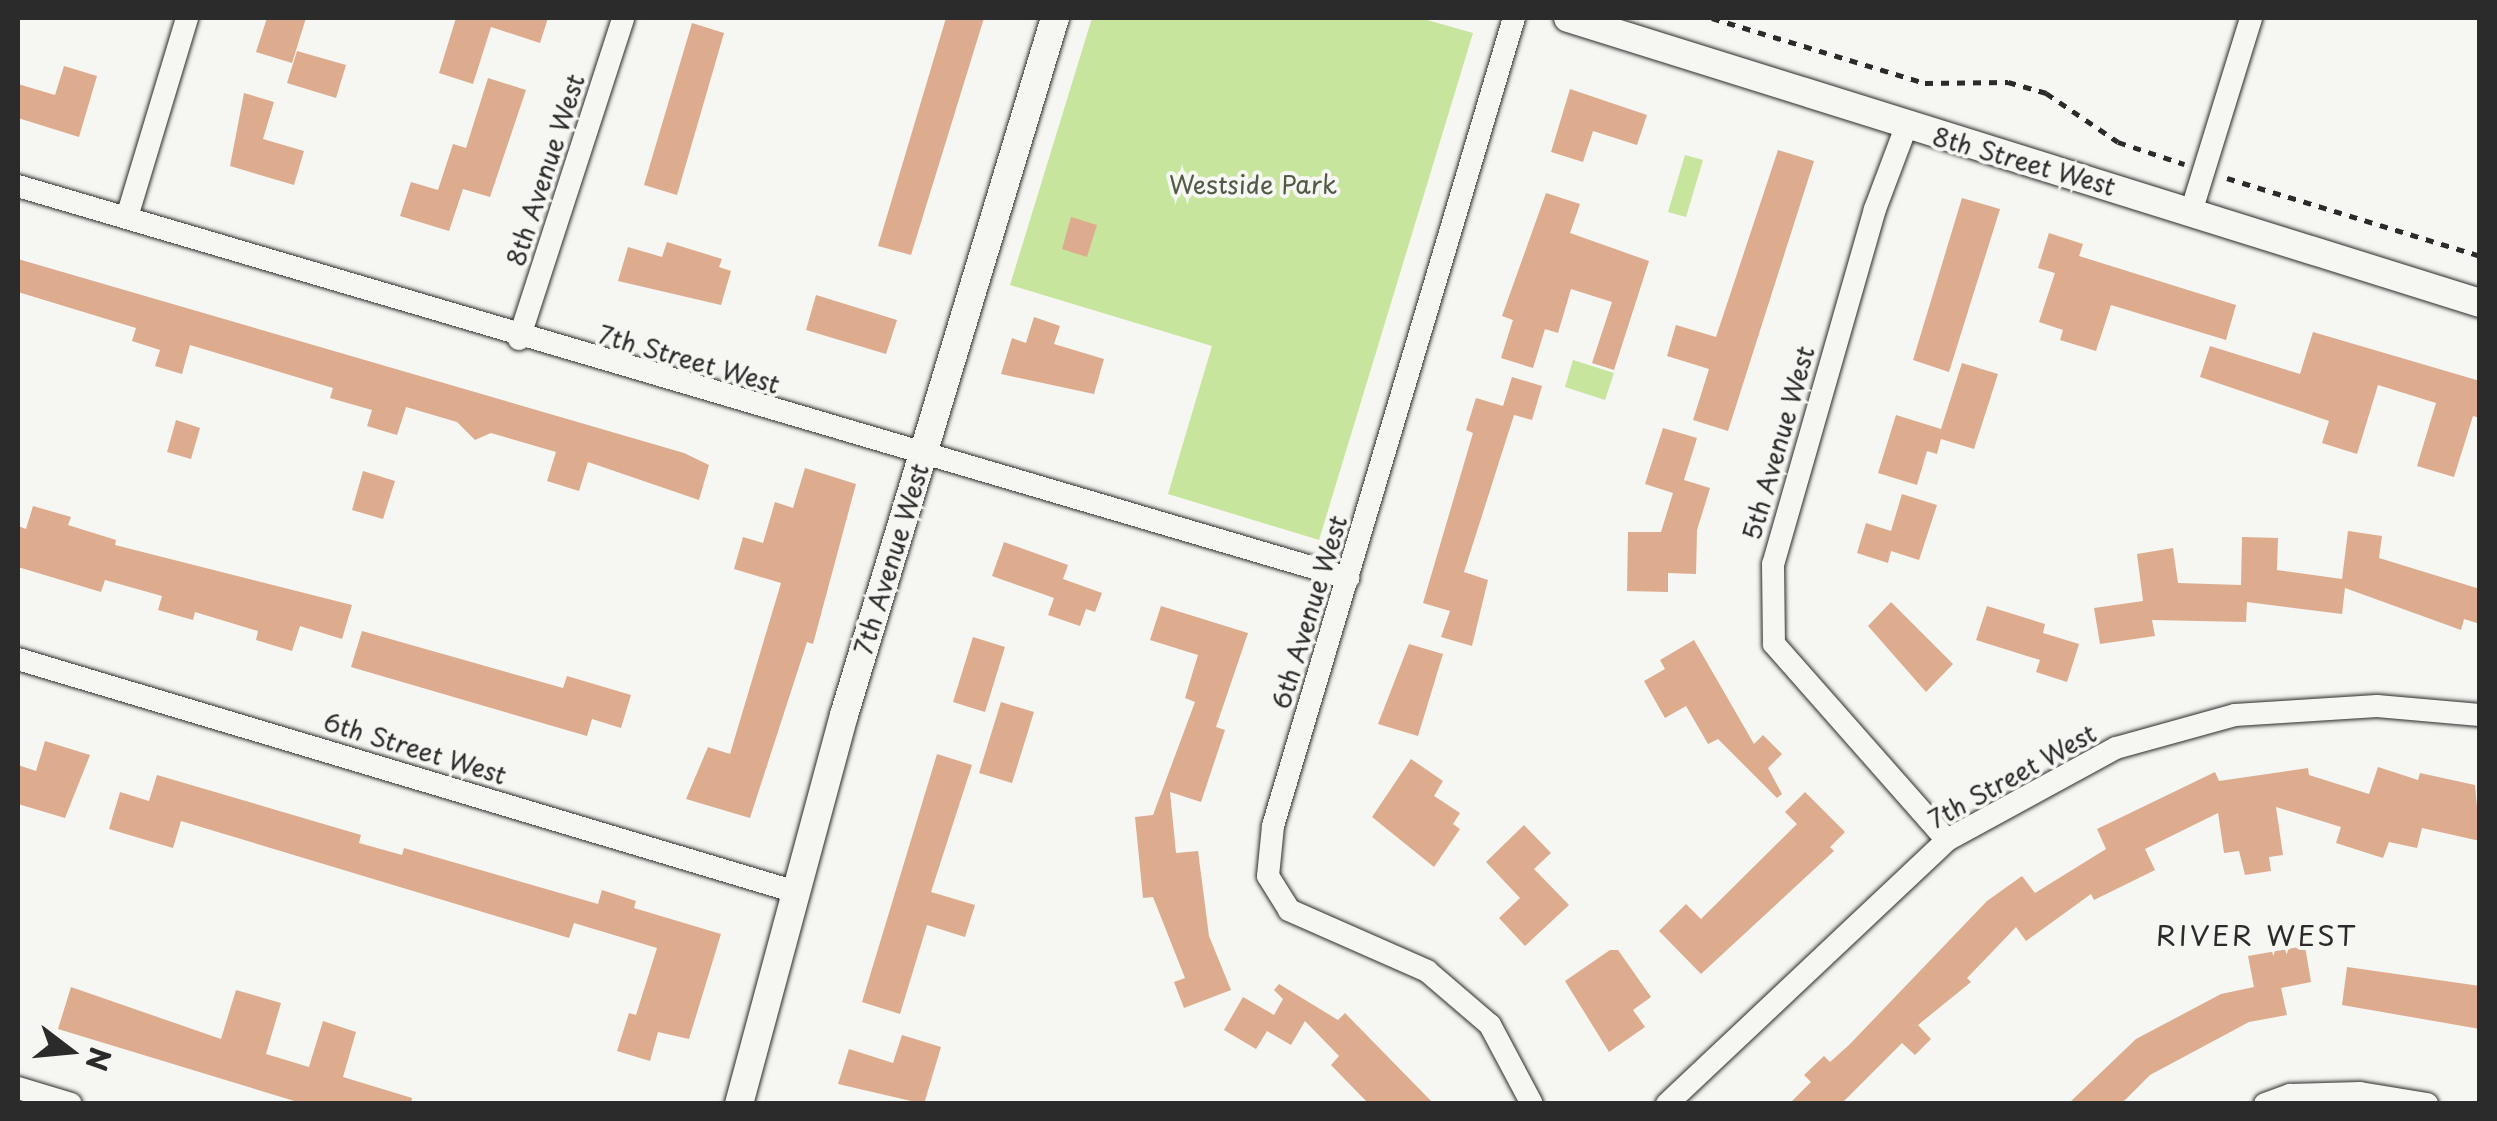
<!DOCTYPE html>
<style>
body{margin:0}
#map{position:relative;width:2497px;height:1121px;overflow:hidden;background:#f6f6f2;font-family:"Playpen Sans",sans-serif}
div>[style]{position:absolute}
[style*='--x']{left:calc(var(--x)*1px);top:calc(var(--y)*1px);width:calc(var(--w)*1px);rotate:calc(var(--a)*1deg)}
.green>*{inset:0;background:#c7e59c}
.building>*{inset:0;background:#ddac8e}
.path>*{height:5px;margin-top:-2.5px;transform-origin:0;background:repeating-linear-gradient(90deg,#2b2b2b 0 8px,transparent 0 16px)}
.roads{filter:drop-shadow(0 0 2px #2b2b2b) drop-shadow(0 0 2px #2b2b2b)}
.minor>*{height:22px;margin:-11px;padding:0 11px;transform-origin:11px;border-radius:11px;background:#f6f6f2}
.tertiary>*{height:28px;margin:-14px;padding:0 14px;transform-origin:14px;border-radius:14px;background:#f6f6f2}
span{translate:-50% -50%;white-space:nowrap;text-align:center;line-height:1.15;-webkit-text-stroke:8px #f6f6f2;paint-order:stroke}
.street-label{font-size:25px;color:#2b2b2b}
.park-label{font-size:25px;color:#525a47}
.neighbourhood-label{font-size:28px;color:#2b2b2b;letter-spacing:2.5px}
.frame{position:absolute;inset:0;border:20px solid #2b2b2b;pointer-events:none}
.north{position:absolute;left:20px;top:1001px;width:100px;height:100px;-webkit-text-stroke:8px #f6f6f2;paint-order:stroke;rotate:106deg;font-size:28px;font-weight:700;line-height:40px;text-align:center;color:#2b2b2b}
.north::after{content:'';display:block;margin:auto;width:35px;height:45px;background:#2b2b2b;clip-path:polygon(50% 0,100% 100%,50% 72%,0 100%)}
</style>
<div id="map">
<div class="green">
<div style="clip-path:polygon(1092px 18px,1420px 18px,1473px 33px,1319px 540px,1168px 494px,1212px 346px,1010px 285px)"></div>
<div style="clip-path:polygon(1685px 155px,1703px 160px,1686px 217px,1668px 212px)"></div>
<div style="clip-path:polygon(1573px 360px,1614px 373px,1605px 400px,1565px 387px)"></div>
</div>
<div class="building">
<div style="clip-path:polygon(267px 18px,306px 18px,292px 63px,256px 52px)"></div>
<div style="clip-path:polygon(456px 18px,548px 18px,540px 43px,491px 27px,473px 84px,439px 73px)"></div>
<div style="clip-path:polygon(946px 18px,984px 18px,911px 255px,878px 246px)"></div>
<div style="clip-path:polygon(692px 23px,724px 33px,677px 195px,644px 185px)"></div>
<div style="clip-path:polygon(297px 51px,346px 65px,336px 98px,287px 83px)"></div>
<div style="clip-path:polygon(64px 66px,97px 76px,79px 137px,18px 118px,18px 84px,55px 95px)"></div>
<div style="clip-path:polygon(488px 78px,526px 90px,490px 197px,463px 189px,449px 231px,400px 216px,411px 182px,438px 190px,453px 144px,466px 148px)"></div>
<div style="clip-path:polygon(1570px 89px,1647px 115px,1637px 145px,1593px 131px,1583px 162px,1551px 152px)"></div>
<div style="clip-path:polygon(244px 93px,274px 102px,263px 139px,304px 151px,294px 185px,230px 166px)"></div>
<div style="clip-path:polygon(1778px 150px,1814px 161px,1728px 431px,1693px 420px,1709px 369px,1667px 356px,1676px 325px,1716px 337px)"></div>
<div style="clip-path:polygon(1546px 193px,1580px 204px,1570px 233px,1649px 261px,1614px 370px,1592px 363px,1612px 302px,1571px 289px,1558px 333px,1545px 329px,1533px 368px,1501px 358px,1513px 320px,1502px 316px)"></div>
<div style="clip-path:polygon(1962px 198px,2000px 209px,1949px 372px,1913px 360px)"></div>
<div style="clip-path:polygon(1071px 217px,1097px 225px,1087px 257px,1062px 249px)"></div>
<div style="clip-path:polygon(2049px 233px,2083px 244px,2079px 256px,2236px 305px,2226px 340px,2111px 305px,2096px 351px,2060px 340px,2063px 330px,2039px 322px,2055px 273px,2038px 268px)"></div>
<div style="clip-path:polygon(667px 242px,722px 259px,719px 267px,731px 271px,721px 305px,618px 281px,628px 247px,662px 257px)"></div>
<div style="clip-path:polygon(18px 259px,684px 453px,709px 465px,699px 500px,588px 462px,579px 491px,547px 481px,556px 452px,491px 433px,475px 440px,457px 422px,406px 407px,397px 435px,367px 426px,372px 410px,330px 398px,333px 388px,190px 345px,182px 374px,155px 366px,160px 350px,132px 341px,136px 328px,18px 292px)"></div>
<div style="clip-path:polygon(816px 295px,897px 320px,886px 354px,806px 330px)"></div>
<div style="clip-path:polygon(1034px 317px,1060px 326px,1054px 344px,1104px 359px,1094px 394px,1001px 374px,1012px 338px,1026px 343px)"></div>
<div style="clip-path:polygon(2313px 332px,2480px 381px,2480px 418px,2473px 416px,2454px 477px,2417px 466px,2436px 403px,2378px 385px,2357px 454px,2322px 443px,2329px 421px,2200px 377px,2210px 346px,2300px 374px)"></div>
<div style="clip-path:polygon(1962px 363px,1998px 374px,1974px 449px,1941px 439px,1937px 454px,1927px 451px,1917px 485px,1878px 473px,1896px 415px,1941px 429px)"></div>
<div style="clip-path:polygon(1512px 377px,1542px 386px,1532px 420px,1514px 415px,1464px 572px,1488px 580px,1472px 646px,1441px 637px,1450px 611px,1423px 603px,1473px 433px,1466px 430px,1476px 398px,1503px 406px)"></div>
<div style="clip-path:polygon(176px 420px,200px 428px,191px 459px,167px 452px)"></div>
<div style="clip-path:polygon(1663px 428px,1697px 438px,1684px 480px,1710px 488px,1697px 530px,1696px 574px,1668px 573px,1668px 592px,1627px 591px,1628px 532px,1661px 532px,1673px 493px,1645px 484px)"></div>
<div style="clip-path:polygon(805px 468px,856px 484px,813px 644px,807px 642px,750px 818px,686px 799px,708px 747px,730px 754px,781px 583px,734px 569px,743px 537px,763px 543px,775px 502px,793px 508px)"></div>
<div style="clip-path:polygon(363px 471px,395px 481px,383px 519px,352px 510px)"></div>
<div style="clip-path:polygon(1902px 494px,1937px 505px,1919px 560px,1891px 551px,1888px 563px,1857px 553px,1866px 523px,1891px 531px)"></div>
<div style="clip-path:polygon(33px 506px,71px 517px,68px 525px,116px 540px,115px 545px,352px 605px,342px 639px,300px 626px,292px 651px,256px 640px,258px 631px,195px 612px,193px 620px,158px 610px,162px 596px,105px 580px,101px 592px,18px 567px,18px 526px,26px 529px)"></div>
<div style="clip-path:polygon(2348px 531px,2382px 536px,2379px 558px,2480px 589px,2480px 624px,2464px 619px,2461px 630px,2345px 588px,2342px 614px,2247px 602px,2246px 622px,2152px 620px,2155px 636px,2100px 644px,2094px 608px,2143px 601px,2137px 554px,2173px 548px,2178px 583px,2241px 585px,2242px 537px,2278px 538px,2277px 570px,2342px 579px)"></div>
<div style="clip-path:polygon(1004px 542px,1068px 565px,1063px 579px,1102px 593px,1095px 612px,1086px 609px,1080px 626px,1048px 615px,1054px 598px,992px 576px)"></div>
<div style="clip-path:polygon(1891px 602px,1953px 664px,1926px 692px,1868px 626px)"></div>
<div style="clip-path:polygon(1161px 606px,1248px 633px,1216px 727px,1225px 730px,1201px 802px,1170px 792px,1176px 853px,1198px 851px,1209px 936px,1231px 990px,1184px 1008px,1174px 982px,1185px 978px,1153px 897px,1143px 898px,1135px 817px,1153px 815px,1195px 702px,1185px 698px,1198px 655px,1150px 640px)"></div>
<div style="clip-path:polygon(1987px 606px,2045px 624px,2043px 633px,2079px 644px,2067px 682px,2036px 672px,2040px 660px,1976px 640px)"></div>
<div style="clip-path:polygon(362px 631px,563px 688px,567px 676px,631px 695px,621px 728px,592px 719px,587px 736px,351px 667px)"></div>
<div style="clip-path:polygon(973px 637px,1005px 647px,985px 712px,953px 702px)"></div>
<div style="clip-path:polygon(1694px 640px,1754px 744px,1763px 735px,1782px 754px,1768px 768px,1782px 794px,1777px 798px,1718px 739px,1708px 744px,1686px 706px,1665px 718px,1644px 681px,1665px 669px,1660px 660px)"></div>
<div style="clip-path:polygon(1409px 644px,1443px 654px,1418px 736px,1378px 724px)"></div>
<div style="clip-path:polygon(1001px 702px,1034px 712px,1012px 783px,979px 773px)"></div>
<div style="clip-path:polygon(45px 741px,90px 755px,65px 818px,18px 804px,18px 765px,36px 771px)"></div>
<div style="clip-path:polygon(937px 754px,972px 765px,931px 892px,975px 905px,965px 937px,927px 925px,900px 1014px,862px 1002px)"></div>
<div style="clip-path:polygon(1411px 759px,1443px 781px,1434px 796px,1460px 813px,1453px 824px,1460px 829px,1434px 867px,1372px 817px)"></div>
<div style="clip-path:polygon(2378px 767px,2418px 780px,2420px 773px,2475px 785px,2480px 841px,2422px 828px,2417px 848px,2389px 842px,2383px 858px,2336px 843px,2341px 827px,2276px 807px,2283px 855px,2269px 857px,2271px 871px,2245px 875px,2239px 851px,2224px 853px,2218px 813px,2145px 849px,2155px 870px,2094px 900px,2091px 894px,2026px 941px,2016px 927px,1967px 978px,1971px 982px,1918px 1025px,1931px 1039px,1915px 1055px,1902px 1043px,1841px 1104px,1789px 1104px,1811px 1082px,1804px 1075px,1824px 1056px,1830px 1062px,1849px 1045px,1987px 901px,2022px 876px,2035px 893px,2106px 849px,2097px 829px,2215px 772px,2219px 781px,2308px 768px,2309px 775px,2369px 794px)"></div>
<div style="clip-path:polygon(157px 775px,361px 835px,359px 843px,402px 855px,404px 848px,598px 904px,602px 890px,636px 901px,634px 908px,721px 934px,689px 1039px,658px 1032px,650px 1061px,617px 1051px,629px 1013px,636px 1015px,657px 948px,574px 923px,569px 938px,181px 821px,173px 848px,109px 829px,120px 792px,149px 801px)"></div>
<div style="clip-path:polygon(1805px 792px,1845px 832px,1830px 847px,1834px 851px,1701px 974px,1659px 931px,1686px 904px,1701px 919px,1797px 824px,1785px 812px)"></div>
<div style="clip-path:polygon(1524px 825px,1551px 853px,1534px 869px,1569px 905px,1525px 946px,1499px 918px,1520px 898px,1486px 862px)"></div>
<div style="clip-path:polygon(2305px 946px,2311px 982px,2281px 988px,2287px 1015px,2249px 1022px,2150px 1075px,2121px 1104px,2068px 1104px,2136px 1039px,2221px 994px,2254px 987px,2248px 956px)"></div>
<div style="clip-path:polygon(1610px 950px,1618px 950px,1651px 997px,1633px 1010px,1645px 1027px,1609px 1052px,1565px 981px)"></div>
<div style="clip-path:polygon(2347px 967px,2480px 986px,2480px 1029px,2342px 1005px)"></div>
<div style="clip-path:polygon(1279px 984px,1338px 1020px,1345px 1013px,1434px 1104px,1369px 1104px,1331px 1065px,1339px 1056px,1305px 1021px,1291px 1045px,1267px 1031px,1256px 1049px,1224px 1030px,1243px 997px,1274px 1015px,1283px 999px,1274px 990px)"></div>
<div style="clip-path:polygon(71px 987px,221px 1039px,236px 990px,281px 1003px,266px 1054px,309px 1067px,323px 1021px,356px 1032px,343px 1077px,412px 1098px,411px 1104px,304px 1104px,58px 1029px)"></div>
<div style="clip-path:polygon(902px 1035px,941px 1047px,924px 1104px,838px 1084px,849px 1049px,893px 1063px)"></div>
</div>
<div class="path">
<div style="--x:1712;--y:18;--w:223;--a:17"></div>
<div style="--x:1925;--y:83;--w:83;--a:-0.7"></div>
<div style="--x:2008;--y:82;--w:40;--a:16"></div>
<div style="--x:2046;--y:93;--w:87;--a:34.2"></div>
<div style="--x:2118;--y:142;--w:70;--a:18.4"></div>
<div style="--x:2227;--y:178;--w:265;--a:17.1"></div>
</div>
<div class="roads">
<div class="minor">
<div style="--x:1514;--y:18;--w:843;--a:106.61"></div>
<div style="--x:1273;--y:826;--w:50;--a:95.7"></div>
<div style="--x:1268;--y:876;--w:40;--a:58"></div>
<div style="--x:1289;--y:910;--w:151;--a:23.8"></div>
<div style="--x:1427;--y:971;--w:83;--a:40.6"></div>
<div style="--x:1490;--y:1025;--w:89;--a:62"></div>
<div style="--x:1906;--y:127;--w:88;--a:110.7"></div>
<div style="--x:1875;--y:209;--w:369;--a:106"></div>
<div style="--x:1773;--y:564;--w:80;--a:89.3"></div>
<div style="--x:1774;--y:644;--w:261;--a:48.6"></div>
<div style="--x:18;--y:186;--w:1387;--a:16.42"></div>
<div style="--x:2192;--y:209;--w:200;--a:-72.8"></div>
<div style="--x:127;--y:217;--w:208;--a:-73.2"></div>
<div style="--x:519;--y:339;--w:337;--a:-72"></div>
<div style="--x:18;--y:659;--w:812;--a:16.67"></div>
<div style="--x:18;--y:1088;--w:55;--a:16.8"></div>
<div style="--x:1667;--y:1104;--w:385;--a:-43.3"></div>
<div style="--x:1947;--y:840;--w:192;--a:-28.6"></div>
<div style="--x:2116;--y:748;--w:123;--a:-15.5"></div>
<div style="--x:2235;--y:715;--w:142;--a:-3.6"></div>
<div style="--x:2377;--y:706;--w:103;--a:5"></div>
<div style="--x:2265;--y:1104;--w:27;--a:-20"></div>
<div style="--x:2290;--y:1095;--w:70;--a:-1.6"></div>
<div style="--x:2360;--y:1093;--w:68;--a:9.3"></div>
</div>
<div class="tertiary">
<div style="--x:1568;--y:18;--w:955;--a:17.35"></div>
<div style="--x:739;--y:1104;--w:403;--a:-74.9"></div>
<div style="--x:844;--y:715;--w:728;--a:-73.16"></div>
</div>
</div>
<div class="street-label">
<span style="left:2024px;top:161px;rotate:16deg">8th Street West</span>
<span style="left:545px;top:170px;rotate:-72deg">8th Avenue West</span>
<span style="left:689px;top:359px;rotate:16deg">7th Street West</span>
<span style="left:1778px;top:443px;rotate:-74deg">5th Avenue West</span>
<span style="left:891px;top:559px;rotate:-73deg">7th Avenue West</span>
<span style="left:1309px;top:612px;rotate:-73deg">6th Avenue West</span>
<span style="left:415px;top:748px;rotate:17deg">6th Street West</span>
<span style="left:2012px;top:776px;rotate:-29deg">7th Street West</span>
</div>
<div class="park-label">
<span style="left:1253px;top:184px">Westside Park</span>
</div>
<div class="neighbourhood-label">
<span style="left:2257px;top:935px">RIVER WEST</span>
</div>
<div class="frame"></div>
<div class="north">N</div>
</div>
